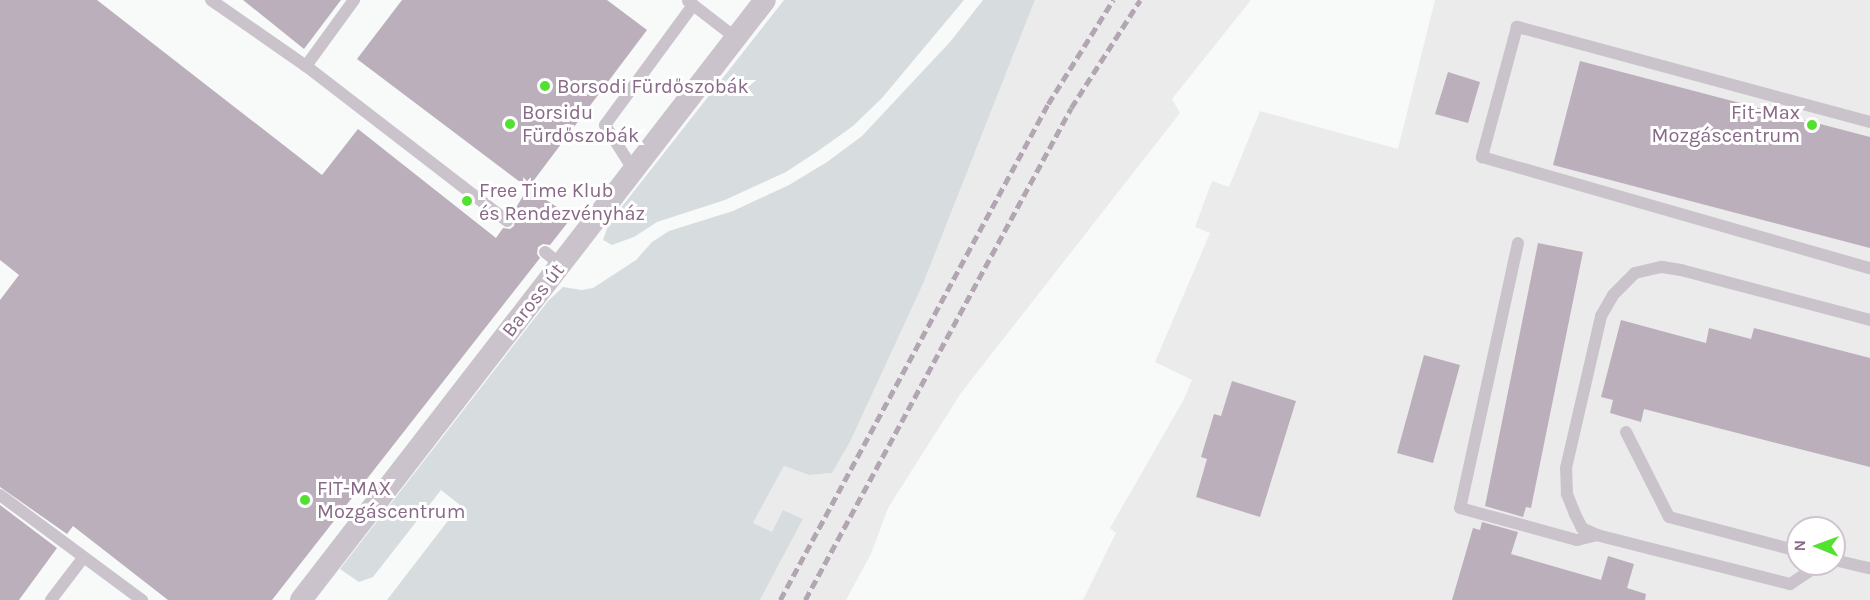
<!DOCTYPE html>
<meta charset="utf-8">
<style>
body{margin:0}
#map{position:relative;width:1870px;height:600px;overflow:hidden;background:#f7faf9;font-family:Karla,sans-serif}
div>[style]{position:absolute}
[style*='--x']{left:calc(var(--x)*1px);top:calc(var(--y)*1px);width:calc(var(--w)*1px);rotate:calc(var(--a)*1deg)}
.built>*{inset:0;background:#ebebec}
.green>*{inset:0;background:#d7ddde}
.building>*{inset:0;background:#bcafbc}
.lane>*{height:12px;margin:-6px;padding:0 6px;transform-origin:6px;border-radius:6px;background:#cbc3cb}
.street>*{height:22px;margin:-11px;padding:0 11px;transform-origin:11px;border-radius:11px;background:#cbc3cb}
.rail>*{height:4.5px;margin-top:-2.25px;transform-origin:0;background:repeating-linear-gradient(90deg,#b2a6b2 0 9px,transparent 0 13.5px)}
.dots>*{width:16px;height:16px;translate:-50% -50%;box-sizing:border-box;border:3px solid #fff;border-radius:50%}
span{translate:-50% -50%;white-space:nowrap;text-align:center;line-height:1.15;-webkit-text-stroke:6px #fff;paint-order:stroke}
.poi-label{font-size:20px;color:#886987}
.left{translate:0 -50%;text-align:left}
.right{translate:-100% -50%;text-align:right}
.street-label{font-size:20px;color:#886987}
.north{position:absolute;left:1786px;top:516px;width:60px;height:60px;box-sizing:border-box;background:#fff;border:2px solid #cfc3cf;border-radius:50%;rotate:271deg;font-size:16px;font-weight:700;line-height:24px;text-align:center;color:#886987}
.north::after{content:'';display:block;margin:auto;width:21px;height:27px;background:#53e130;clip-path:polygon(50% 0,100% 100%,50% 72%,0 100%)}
</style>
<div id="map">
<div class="built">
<div style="clip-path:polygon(1035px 0,1251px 0,1172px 99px,1180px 113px,961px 393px,888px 508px,871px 554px,846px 600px,760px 600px,803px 519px,772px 533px,753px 523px,784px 466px,809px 475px,832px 473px,850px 442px,923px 284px)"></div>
<div style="clip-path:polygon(evenodd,1435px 0,1870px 0,1870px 600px,1083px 600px,1116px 533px,1110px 528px,1183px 401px,1192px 380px,1155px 362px,1210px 233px,1195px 227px,1212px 181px,1229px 187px,1260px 111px,1398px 149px,1435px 0,1798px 528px,1834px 528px,1834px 564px,1798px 564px,1798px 528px)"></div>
</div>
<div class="green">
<div style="clip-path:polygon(784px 0,964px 0,882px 98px,853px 126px,818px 151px,786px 172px,725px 200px,657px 222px,634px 237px,612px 245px,603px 240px,609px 223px)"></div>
<div style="clip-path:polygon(983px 0,1035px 0,923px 284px,850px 442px,832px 473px,809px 475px,784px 466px,753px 523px,772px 532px,783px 510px,803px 519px,760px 600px,387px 600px,460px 505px,441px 490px,373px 577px,359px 582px,340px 569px,548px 301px,563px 287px,582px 290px,593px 288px,636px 260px,652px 242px,669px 231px,733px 211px,789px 185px,827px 162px,862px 136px,950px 42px)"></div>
</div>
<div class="building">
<div style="clip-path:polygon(0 0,97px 0,322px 175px,358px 129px,496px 238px,503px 228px,510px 229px,514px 226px,515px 218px,512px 214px,528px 188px,572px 217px,550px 245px,543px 244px,538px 247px,537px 254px,540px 258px,272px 600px,168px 600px,73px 526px,67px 534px,0 487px,0 300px,19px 275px,0 260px)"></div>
<div style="clip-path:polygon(243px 0,341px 0,304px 49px)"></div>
<div style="clip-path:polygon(402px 0,607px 0,647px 30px,528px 188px,357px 59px)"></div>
<div style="clip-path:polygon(1580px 61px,1870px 137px,1870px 248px,1553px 165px)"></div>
<div style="clip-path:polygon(1448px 72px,1480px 82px,1468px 123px,1435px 114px)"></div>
<div style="clip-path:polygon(1538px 243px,1583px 252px,1531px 508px,1526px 507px,1523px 517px,1485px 506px)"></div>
<div style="clip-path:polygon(1621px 320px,1706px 343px,1709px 328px,1751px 339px,1754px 328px,1870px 358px,1870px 467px,1644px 409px,1641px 422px,1610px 413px,1613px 400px,1601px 397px)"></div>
<div style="clip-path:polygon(1424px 355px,1460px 365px,1433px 463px,1397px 453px)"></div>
<div style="clip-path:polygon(1232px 381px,1296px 401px,1260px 517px,1196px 497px,1207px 459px,1201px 457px,1214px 414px,1221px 416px)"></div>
<div style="clip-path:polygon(0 505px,57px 548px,19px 600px,0 600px)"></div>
<div style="clip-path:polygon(1482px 522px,1518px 532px,1511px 554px,1601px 580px,1608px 556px,1634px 564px,1627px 588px,1646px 594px,1645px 600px,1452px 600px,1473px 528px,1480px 530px)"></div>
</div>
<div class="lane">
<div style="--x:211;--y:0;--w:116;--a:34.8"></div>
<div style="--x:306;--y:66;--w:82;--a:-54"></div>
<div style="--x:688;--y:1;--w:61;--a:37.6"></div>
<div style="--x:306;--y:66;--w:254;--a:37.6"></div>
<div style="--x:1870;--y:122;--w:366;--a:-164.9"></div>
<div style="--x:1517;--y:27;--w:135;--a:105.1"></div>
<div style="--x:1482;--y:157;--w:404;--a:16"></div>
<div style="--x:633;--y:169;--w:52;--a:-122.5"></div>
<div style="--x:605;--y:125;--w:149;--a:-53.7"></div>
<div style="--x:1518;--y:243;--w:271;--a:102.3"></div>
<div style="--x:1460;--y:508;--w:121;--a:15.3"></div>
<div style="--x:1577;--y:540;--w:21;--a:-14"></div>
<div style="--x:545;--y:252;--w:21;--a:39"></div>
<div style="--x:1626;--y:432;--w:95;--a:63.2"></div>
<div style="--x:1669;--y:517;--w:133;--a:14.8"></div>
<div style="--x:0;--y:495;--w:177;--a:36.5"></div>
<div style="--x:1834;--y:560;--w:37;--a:13"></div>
<div style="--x:1820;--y:564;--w:36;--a:146"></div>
<div style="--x:1790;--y:584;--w:199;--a:-165.8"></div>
<div style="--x:1597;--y:535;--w:17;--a:-155"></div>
<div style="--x:1582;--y:528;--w:16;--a:-117"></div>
<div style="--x:1575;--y:514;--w:22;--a:-112"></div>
<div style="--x:1567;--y:494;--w:26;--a:-92"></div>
<div style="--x:1566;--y:468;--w:156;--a:-77"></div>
<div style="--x:1601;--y:316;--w:24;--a:-60"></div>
<div style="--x:1613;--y:295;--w:31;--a:-45"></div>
<div style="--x:1635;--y:273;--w:28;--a:-13"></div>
<div style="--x:1662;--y:267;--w:19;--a:9"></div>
<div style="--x:1681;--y:270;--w:196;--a:14.8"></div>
<div style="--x:51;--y:600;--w:53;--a:-52.7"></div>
</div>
<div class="street">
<div style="--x:301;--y:600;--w:758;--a:-52.28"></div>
</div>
<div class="rail">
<div style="--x:780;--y:600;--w:564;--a:-61.62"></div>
<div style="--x:1048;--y:104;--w:123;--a:-58"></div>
<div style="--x:805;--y:600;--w:559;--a:-61.6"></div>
<div style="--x:1071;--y:108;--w:128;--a:-57.4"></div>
</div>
<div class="dots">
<div style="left:545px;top:86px;background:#53e130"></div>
<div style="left:510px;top:124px;background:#53e130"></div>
<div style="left:1812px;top:125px;background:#53e130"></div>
<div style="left:467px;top:201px;background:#53e130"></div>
<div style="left:305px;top:500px;background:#53e130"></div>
</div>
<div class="poi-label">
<span class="left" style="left:557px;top:86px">Borsodi Fürdőszobák</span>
<span class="left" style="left:522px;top:124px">Borsidu<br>Fürdőszobák</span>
<span class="right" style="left:1800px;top:124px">Fit-Max<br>Mozgáscentrum</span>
<span class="left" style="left:479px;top:202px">Free Time Klub<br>és Rendezvényház</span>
<span class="left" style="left:317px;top:500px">FIT-MAX<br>Mozgáscentrum</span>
</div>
<div class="street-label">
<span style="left:533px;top:300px;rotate:-52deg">Baross út</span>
</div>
<div class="north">N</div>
</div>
